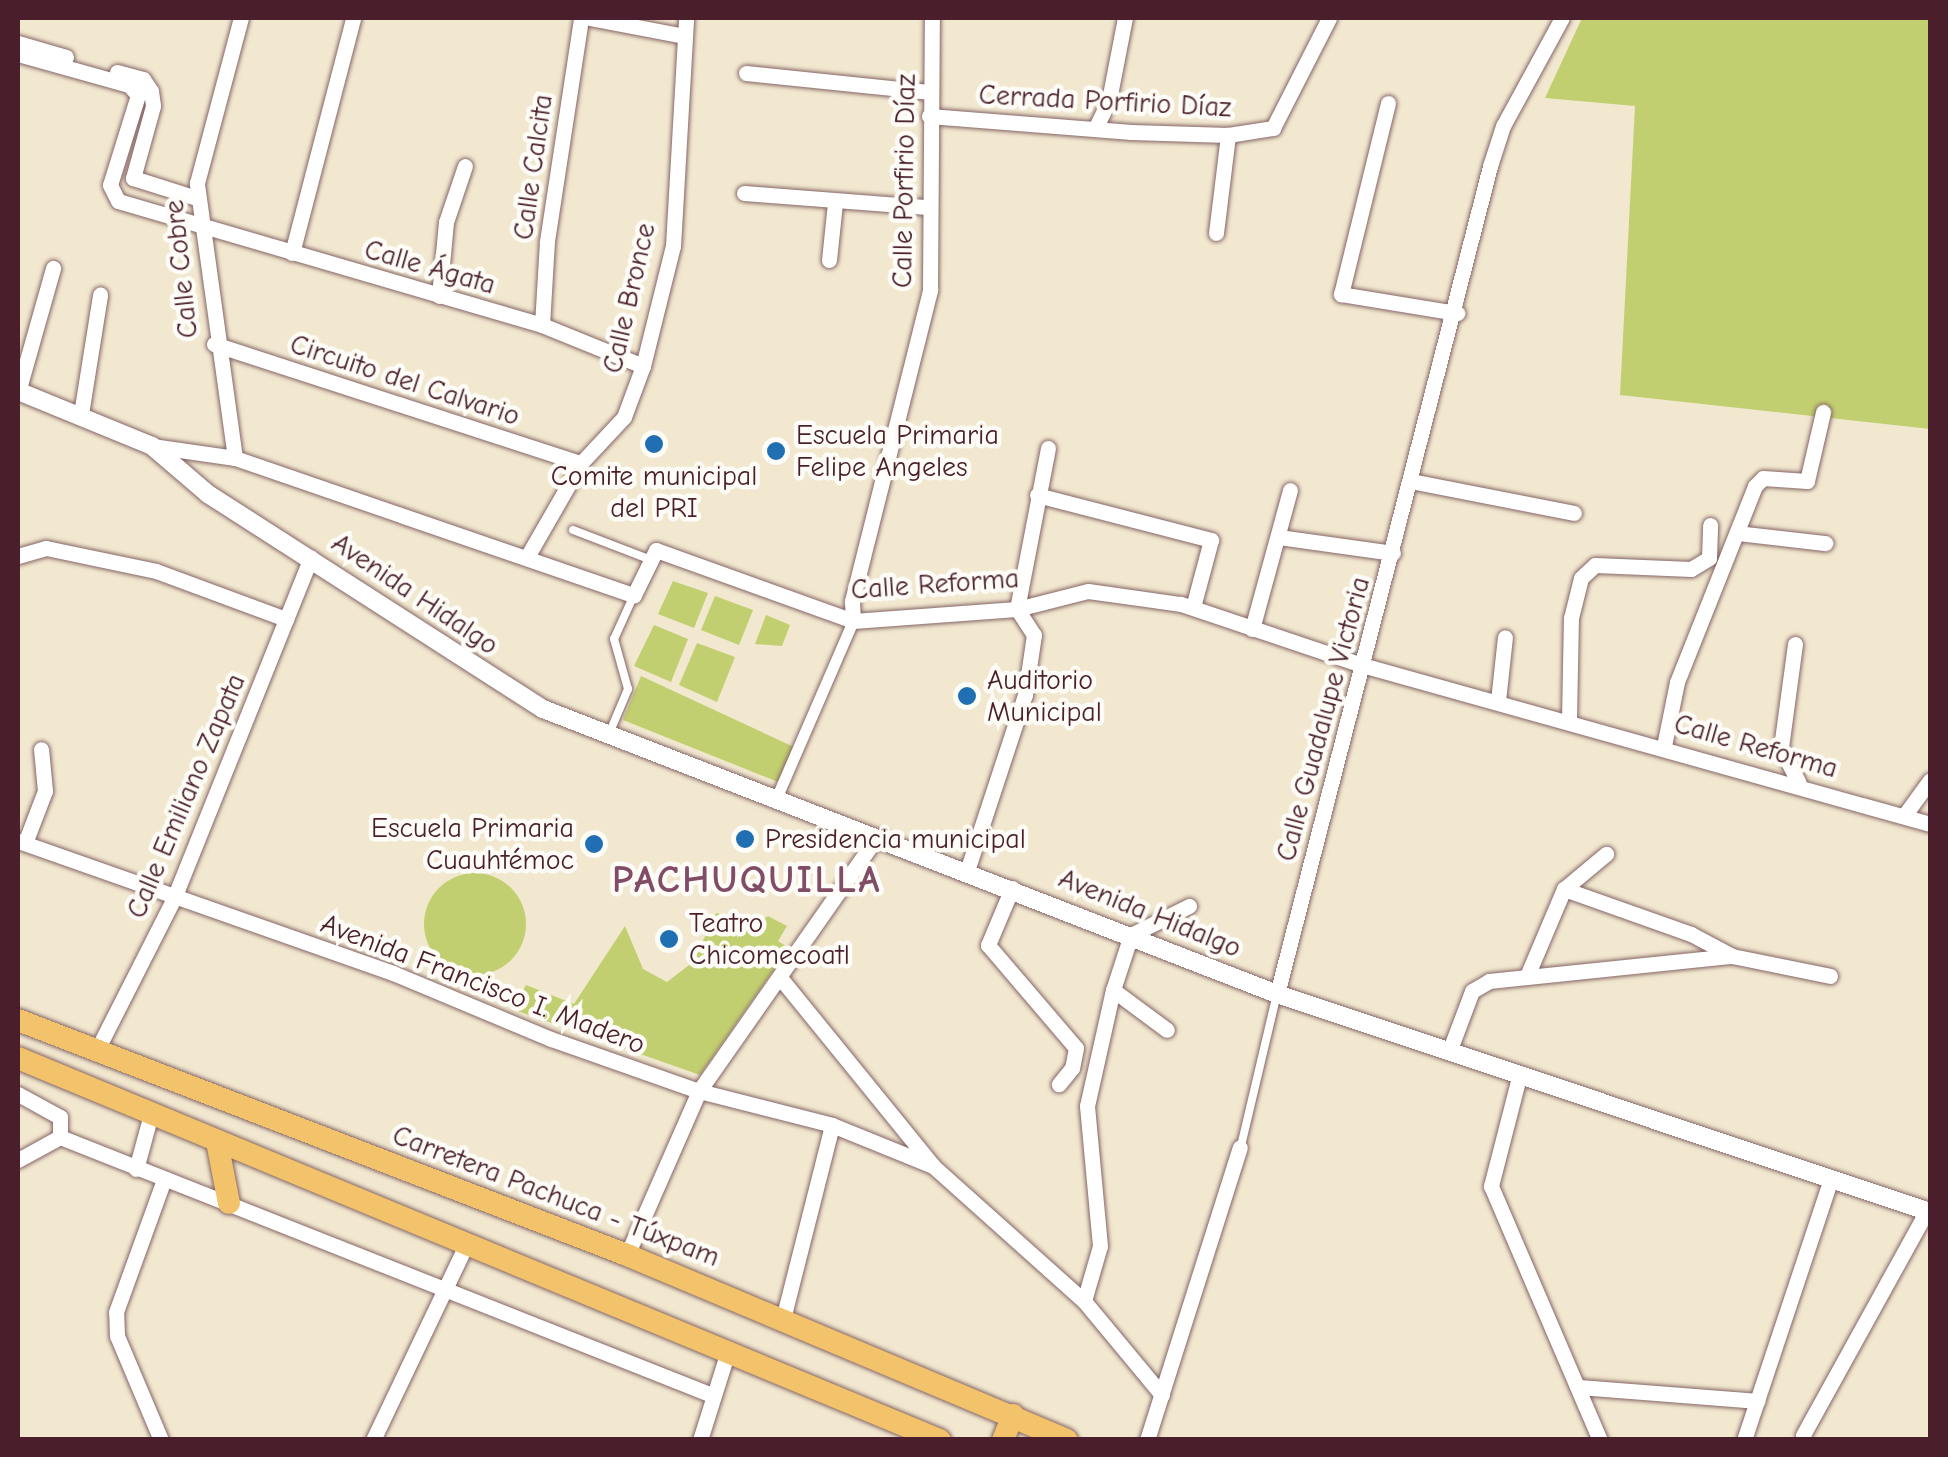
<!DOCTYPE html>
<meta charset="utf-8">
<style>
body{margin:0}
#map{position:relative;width:1948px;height:1457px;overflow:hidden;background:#f2e8d0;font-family:"Comic Neue",sans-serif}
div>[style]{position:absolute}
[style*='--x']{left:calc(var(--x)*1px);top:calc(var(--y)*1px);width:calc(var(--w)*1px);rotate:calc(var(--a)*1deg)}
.green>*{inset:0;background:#c2cf70}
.round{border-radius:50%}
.roads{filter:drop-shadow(0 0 2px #856565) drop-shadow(0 0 2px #856565)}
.service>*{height:8px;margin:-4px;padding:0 4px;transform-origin:4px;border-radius:4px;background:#fff}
.pedestrian>*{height:11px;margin:-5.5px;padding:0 5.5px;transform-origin:5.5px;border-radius:5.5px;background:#fff}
.minor>*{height:15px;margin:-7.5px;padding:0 7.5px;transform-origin:7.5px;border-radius:7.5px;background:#fff}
.tertiary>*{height:18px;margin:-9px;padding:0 9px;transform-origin:9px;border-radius:9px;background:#fff}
.primary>*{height:22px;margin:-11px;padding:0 11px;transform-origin:11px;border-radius:11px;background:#f2c36a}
.dots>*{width:28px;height:28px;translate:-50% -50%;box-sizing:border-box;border:5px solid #fdfcf7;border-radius:50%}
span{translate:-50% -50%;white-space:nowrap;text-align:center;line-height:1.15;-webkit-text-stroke:9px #fdfcf7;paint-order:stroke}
.street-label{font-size:28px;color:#4a1f2b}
.poi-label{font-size:28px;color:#4a1f2b}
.left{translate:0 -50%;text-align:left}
.right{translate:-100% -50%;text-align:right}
.district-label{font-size:38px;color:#814c66;font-weight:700;letter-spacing:2.5px}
.frame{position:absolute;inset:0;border:20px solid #4a1f2b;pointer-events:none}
</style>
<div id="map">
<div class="green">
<div style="clip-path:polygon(1582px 18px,1930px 18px,1930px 429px,1620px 395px,1635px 106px,1545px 98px)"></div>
<div style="clip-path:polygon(673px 581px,708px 593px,694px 628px,658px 614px)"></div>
<div style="clip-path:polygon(715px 596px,753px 610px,739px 645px,701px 630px)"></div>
<div style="clip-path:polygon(766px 615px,790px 625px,782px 646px,755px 644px)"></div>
<div style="clip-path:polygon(654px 625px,688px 639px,671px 682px,634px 666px)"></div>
<div style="clip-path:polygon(697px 643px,735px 657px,717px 702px,679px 685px)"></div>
<div style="clip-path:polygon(641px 676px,794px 747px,778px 782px,623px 720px)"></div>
<div class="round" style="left:424px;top:873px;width:102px;height:102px"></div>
<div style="clip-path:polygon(716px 913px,757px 923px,768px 916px,787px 926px,778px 941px,789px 948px,700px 1075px,512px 1009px,526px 985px,574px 1004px,625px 926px,643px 969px,667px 982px,693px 962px)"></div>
</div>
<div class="roads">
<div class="service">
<div style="--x:573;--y:530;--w:84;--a:21"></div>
<div style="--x:609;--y:734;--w:49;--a:-67.1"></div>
<div style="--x:628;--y:689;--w:52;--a:-105.6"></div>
<div style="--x:614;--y:639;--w:48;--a:-65.6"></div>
<div style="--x:1241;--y:1146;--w:156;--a:-76.7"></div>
</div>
<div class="pedestrian">
<div style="--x:775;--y:801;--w:196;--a:-66.6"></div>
</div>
<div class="minor">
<div style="--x:590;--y:18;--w:96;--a:10.8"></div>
<div style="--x:18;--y:43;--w:50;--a:16.3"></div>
<div style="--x:18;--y:54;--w:115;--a:15.6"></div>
<div style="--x:129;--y:85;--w:13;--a:48"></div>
<div style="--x:138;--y:95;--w:94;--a:107.3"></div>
<div style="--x:110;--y:185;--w:18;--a:63"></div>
<div style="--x:118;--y:201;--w:442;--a:16.3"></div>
<div style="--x:542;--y:325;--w:109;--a:22.1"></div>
<div style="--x:117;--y:72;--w:27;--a:15"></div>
<div style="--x:143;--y:79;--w:14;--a:56"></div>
<div style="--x:151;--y:91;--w:15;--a:82"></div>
<div style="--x:153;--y:106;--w:75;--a:105.5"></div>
<div style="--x:133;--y:178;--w:67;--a:17.4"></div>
<div style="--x:746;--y:73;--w:186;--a:5.9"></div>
<div style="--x:1388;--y:103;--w:197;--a:103.8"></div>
<div style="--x:1341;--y:294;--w:118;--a:9.3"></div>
<div style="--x:929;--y:116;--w:203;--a:4.5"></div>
<div style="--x:1131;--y:132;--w:97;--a:1.8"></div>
<div style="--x:1228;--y:135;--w:46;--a:-8.8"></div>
<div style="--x:1273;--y:128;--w:123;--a:-63"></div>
<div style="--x:1095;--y:129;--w:32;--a:-64"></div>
<div style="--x:1109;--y:100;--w:84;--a:-79"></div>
<div style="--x:744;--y:193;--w:184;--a:4.4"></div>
<div style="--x:1216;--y:233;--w:99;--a:-83"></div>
<div style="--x:292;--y:253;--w:243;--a:-75.4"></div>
<div style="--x:829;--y:260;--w:57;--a:-84"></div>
<div style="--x:439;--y:296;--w:74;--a:-84.6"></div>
<div style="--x:446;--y:222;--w:59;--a:-71.3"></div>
<div style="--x:542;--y:325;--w:84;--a:-86.6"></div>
<div style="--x:547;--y:241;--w:226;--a:-81.3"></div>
<div style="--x:214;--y:344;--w:386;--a:18"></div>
<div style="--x:18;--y:392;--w:129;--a:-74.2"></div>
<div style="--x:81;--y:414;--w:121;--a:-80.9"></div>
<div style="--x:152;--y:446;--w:84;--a:8.2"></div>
<div style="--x:235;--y:458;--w:422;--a:19"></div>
<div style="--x:634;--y:595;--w:50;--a:-63.9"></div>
<div style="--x:656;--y:550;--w:209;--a:19.8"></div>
<div style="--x:853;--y:621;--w:164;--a:-4.2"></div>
<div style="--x:1017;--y:609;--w:73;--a:-14.2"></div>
<div style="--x:1088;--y:591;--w:94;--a:8"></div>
<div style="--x:1181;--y:604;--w:191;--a:18.6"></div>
<div style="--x:1362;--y:665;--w:590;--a:15.64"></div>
<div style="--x:235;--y:458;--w:278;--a:-97.9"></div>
<div style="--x:197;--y:183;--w:171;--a:-75.1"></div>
<div style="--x:1411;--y:481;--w:166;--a:11.1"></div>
<div style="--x:1037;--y:495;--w:180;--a:14.5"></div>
<div style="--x:1211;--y:540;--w:69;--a:105"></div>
<div style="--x:1737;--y:533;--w:89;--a:6.5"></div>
<div style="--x:1279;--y:537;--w:115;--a:8"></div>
<div style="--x:18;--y:556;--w:29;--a:-16"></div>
<div style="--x:46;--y:548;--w:112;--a:11.8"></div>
<div style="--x:156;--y:571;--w:139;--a:20.3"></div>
<div style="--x:527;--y:557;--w:108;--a:-60.1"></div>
<div style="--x:581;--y:463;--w:63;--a:-46.9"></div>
<div style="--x:624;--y:417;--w:54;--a:-69.6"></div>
<div style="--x:643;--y:366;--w:124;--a:-76"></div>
<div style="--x:673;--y:246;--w:228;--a:-86.7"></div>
<div style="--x:853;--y:621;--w:20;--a:-93"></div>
<div style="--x:852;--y:601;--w:321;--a:-75.9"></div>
<div style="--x:930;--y:290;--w:272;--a:-89.6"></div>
<div style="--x:1252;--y:629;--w:144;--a:-74.7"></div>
<div style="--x:1795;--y:644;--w:105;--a:97.7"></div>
<div style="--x:1781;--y:748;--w:39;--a:63"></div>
<div style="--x:1498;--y:701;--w:64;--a:-83.8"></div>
<div style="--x:1569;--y:720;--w:102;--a:-88.9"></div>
<div style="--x:1571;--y:618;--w:41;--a:-76"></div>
<div style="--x:1581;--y:578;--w:19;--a:-43"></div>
<div style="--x:1595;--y:565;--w:96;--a:2.4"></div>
<div style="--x:1691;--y:569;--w:21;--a:-31"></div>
<div style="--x:1709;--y:558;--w:33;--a:-88"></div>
<div style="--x:1664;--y:746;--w:65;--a:-78.5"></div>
<div style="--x:1677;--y:682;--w:211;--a:-68.3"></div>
<div style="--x:1755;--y:486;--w:11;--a:-45"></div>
<div style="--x:1763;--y:478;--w:44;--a:3.9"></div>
<div style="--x:1807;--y:481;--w:71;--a:-76.9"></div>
<div style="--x:1904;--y:816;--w:44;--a:-54.2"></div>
<div style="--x:18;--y:841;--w:398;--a:19.4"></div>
<div style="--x:393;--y:973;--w:171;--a:22.7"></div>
<div style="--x:551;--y:1039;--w:157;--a:19.4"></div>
<div style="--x:699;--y:1091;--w:137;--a:14.3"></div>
<div style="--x:832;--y:1125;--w:109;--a:22.1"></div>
<div style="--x:25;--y:843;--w:56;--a:-69"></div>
<div style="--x:45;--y:791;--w:42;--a:-95.4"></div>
<div style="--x:967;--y:871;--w:185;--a:-71.8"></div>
<div style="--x:1025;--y:695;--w:61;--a:-81.5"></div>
<div style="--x:1034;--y:635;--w:31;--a:-123"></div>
<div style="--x:1017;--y:609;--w:164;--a:-79.1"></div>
<div style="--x:1012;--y:888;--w:62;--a:112.8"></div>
<div style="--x:988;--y:945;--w:135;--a:49.5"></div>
<div style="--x:1076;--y:1048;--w:20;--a:101"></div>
<div style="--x:1072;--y:1068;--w:21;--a:129"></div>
<div style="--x:1564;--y:889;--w:135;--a:19.5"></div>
<div style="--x:1691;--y:934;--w:47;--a:28.2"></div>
<div style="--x:1732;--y:956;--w:100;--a:11.5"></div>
<div style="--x:1527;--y:976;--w:95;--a:-67"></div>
<div style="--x:1564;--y:889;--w:55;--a:-39.8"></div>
<div style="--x:782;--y:980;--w:240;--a:50.9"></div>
<div style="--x:933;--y:1166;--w:203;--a:41.8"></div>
<div style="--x:1084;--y:1301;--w:122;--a:50.3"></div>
<div style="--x:1113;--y:990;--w:67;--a:36.5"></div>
<div style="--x:1277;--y:994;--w:855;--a:-75.57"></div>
<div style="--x:1490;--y:166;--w:42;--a:-72"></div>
<div style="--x:1503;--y:126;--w:123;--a:-61.4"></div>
<div style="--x:97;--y:1050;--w:170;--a:-63.1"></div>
<div style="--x:174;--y:898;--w:367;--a:-68.1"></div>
<div style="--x:1449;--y:1052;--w:65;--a:-69.3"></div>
<div style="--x:1472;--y:991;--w:20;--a:-30"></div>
<div style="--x:1489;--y:981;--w:244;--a:-5.9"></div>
<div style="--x:1519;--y:1077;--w:113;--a:104.4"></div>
<div style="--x:1491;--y:1186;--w:276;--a:66.8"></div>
<div style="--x:18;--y:1094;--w:48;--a:28.7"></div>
<div style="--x:60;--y:1117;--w:20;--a:90"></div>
<div style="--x:60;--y:1137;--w:701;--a:21.59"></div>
<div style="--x:18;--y:1160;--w:48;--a:-28.7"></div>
<div style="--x:136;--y:1169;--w:57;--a:-74.7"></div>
<div style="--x:627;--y:1255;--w:179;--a:-66.3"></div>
<div style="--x:699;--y:1091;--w:309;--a:-55"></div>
<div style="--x:1084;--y:1301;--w:57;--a:-73.8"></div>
<div style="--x:1100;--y:1246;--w:141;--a:-95.3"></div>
<div style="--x:1087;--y:1106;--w:119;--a:-77.4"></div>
<div style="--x:1113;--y:990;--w:58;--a:-71.9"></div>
<div style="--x:1131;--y:935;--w:65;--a:-26.6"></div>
<div style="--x:783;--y:1319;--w:200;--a:-75.8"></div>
<div style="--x:1580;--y:1387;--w:178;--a:4.5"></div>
<div style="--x:1803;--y:1435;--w:257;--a:-61.1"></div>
<div style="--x:161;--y:1440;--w:113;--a:-112.9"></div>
<div style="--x:117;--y:1336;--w:24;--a:-92"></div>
<div style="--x:116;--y:1312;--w:138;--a:-70.1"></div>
<div style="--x:373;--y:1440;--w:216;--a:-64.5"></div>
<div style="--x:700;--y:1440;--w:93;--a:-72.5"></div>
<div style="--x:1147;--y:1440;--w:307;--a:-72.4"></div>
<div style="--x:1744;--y:1440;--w:276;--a:-71.6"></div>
</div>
<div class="tertiary">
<div style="--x:18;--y:391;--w:145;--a:22.3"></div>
<div style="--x:152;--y:446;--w:74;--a:40.6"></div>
<div style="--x:208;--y:494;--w:398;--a:32.7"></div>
<div style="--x:543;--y:709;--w:787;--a:21.22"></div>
<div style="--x:1277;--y:994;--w:688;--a:18.46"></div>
</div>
<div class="primary">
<div style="--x:18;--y:1020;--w:653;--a:21.1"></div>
<div style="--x:627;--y:1255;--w:477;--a:22.8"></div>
<div style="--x:18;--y:1058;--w:998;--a:22.51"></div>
<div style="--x:217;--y:1142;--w:62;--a:78.9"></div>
<div style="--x:1003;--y:1440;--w:27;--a:-68"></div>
</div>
</div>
<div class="dots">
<div style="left:654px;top:444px;background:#1f6fb2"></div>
<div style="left:776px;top:451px;background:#1f6fb2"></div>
<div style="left:967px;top:696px;background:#1f6fb2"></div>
<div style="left:745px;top:839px;background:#1f6fb2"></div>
<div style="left:594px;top:844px;background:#1f6fb2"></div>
<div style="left:669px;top:939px;background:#1f6fb2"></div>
</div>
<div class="street-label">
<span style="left:1105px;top:101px;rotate:3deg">Cerrada Porfirio Díaz</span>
<span style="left:533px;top:167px;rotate:-82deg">Calle Calcita</span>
<span style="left:904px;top:181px;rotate:-89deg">Calle Porfirio Díaz</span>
<span style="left:430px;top:267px;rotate:16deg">Calle Ágata</span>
<span style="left:181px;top:269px;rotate:-96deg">Calle Cobre</span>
<span style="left:629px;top:298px;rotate:-77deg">Calle Bronce</span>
<span style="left:405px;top:380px;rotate:18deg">Circuito del Calvario</span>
<span style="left:935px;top:584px;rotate:-4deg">Calle Reforma</span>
<span style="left:415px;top:594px;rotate:34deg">Avenida Hidalgo</span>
<span style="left:1323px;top:719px;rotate:-75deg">Calle Guadalupe Victoria</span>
<span style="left:1756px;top:746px;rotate:16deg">Calle Reforma</span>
<span style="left:186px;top:796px;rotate:-67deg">Calle Emiliano Zapata</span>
<span style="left:1150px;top:913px;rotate:22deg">Avenida Hidalgo</span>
<span style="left:483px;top:984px;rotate:21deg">Avenida Francisco I. Madero</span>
<span style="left:556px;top:1196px;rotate:21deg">Carretera Pachuca - Túxpam</span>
</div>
<div class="poi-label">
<span class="left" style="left:796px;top:451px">Escuela Primaria<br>Felipe Angeles</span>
<span style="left:654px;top:492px">Comite municipal<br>del PRI</span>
<span class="left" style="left:987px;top:696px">Auditorio<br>Municipal</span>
<span class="right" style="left:574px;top:844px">Escuela Primaria<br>Cuauhtémoc</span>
<span class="left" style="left:765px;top:839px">Presidencia municipal</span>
<span class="left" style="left:689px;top:939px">Teatro<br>Chicomecoatl</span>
</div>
<div class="district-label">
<span style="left:747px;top:881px">PACHUQUILLA</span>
</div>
<div class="frame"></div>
</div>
